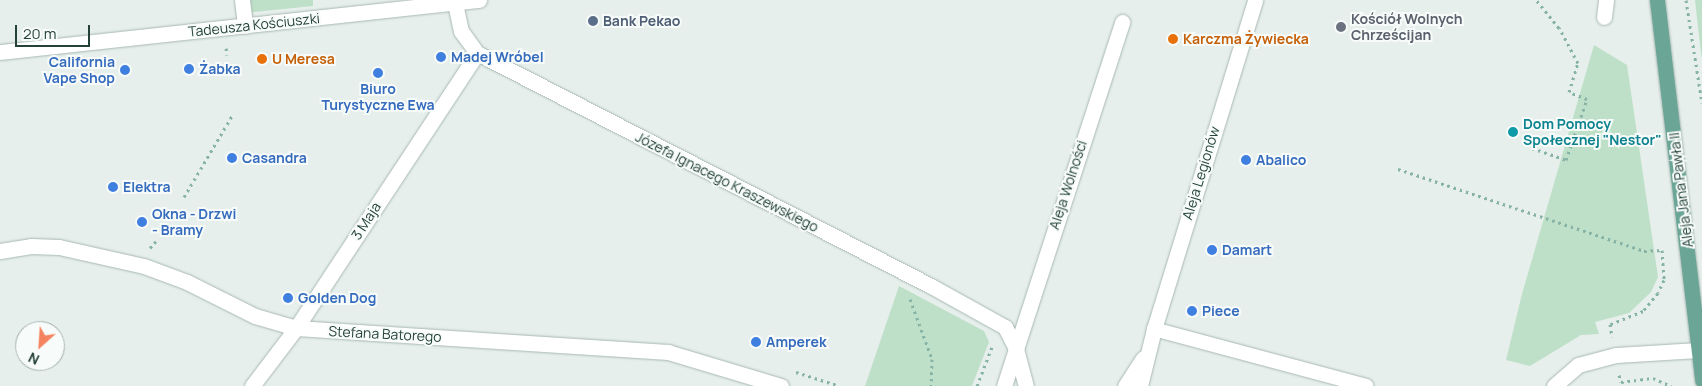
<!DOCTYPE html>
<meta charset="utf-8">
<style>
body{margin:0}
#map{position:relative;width:1702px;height:386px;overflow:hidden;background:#e6efeb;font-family:Manrope,sans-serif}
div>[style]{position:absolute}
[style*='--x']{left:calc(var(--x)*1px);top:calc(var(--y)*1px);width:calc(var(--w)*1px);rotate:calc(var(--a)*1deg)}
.green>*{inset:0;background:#bfe0c8}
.path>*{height:3px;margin-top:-1.5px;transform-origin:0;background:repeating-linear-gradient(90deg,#86b3a5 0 2.5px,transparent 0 6.5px)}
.roads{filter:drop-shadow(0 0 1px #a8b8b2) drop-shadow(0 0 1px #a8b8b2)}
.service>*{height:14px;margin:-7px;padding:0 7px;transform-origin:7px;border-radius:7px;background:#fff}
.pedestrian>*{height:15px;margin:-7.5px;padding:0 7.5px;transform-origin:7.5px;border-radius:7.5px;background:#fff}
.minor>*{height:15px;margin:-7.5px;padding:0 7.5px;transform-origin:7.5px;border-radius:7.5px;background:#fff}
.tertiary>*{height:15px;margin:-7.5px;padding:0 7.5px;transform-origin:7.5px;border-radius:7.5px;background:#fff}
.primary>*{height:15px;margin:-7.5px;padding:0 7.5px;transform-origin:7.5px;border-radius:7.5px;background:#6aa596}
.dots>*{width:14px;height:14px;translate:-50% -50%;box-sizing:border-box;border:2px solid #f7fbf9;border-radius:50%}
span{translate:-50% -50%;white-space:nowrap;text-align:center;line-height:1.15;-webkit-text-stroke:4px #f7fbf9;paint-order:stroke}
.worship-label{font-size:14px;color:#5b616d;font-weight:700}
.left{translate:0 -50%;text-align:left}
.service-label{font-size:14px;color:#4e5e75;font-weight:700}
.street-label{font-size:14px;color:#24423a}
.food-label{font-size:14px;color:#c56008;font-weight:700}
.shop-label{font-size:14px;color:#366cbe;font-weight:700}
.right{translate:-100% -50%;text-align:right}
.culture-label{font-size:14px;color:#0d838f;font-weight:700}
.north{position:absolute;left:15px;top:321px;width:50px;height:50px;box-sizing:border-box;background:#f7fbf9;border:1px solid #a3b1ad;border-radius:50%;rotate:206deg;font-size:14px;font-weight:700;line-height:20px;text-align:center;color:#24423a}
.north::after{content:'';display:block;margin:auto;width:18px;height:22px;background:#f4845f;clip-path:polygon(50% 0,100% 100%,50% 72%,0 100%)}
.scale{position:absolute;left:15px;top:25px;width:75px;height:22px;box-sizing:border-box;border:2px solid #24423a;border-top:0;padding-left:6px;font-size:15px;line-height:18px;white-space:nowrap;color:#24423a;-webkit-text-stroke:4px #f7fbf9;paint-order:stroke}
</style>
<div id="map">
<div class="green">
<div style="clip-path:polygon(244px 0,313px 0,313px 6px,245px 13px)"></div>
<div style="clip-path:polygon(1695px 0,1702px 0,1702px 58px,1701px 53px)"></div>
<div style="clip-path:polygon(1594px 45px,1627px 65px,1658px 277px,1651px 292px,1629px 313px,1595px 322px,1599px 334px,1581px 335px,1530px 366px,1506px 360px,1522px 294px)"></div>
<div style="clip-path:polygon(899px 286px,984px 331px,989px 342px,972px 386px,865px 386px)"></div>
</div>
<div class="path">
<div style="--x:1686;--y:0;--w:104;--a:81.2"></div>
<div style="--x:226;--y:48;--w:7;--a:82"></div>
<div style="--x:1532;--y:148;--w:36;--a:19"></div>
<div style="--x:1566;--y:160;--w:65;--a:-71"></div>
<div style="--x:1587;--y:99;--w:19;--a:-159"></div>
<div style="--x:1569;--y:92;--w:30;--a:-73"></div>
<div style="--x:1578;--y:63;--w:40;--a:-118"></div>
<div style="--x:1559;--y:28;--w:36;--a:-129"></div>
<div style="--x:1398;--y:169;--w:259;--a:18.4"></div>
<div style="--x:1644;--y:251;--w:18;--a:-3"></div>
<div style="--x:1662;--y:250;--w:30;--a:86"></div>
<div style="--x:1664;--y:280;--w:14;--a:115"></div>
<div style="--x:1658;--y:293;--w:23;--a:130"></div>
<div style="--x:1643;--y:311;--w:35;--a:158"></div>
<div style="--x:1610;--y:324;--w:13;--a:81"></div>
<div style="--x:184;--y:197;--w:96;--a:-59.4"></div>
<div style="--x:150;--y:248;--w:9;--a:-49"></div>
<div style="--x:910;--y:299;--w:64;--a:69.9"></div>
<div style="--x:932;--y:359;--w:27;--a:92"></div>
<div style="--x:796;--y:372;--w:46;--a:17.7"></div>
<div style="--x:1619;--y:375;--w:7;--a:74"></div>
<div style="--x:1621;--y:382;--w:32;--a:-7"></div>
<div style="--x:1653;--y:378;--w:20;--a:24"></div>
<div style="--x:977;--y:386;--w:42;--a:-69"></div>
</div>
<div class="roads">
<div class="service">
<div style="--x:1154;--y:329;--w:220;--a:15"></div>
</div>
<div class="pedestrian">
<div style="--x:1016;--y:349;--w:344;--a:-72"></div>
</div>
<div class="minor">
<div style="--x:242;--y:0;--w:26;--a:83"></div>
<div style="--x:455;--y:3;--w:29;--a:78"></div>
<div style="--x:461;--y:31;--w:27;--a:54"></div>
<div style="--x:477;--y:53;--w:510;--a:27.17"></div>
<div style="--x:931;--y:286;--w:85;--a:29"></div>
<div style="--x:1005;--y:327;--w:25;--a:63"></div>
<div style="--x:1016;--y:349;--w:38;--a:75"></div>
<div style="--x:1604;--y:17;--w:17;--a:-83"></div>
<div style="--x:252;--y:386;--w:73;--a:-52.8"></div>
<div style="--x:296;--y:328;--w:329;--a:-56.6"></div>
<div style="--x:1004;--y:386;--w:39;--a:-72"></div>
<div style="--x:1554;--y:386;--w:32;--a:-41"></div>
<div style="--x:1578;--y:365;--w:39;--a:-15"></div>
<div style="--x:1616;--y:355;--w:82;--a:-3.5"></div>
</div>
<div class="tertiary">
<div style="--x:0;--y:52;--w:482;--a:-6.2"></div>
<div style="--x:0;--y:251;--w:31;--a:-9"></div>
<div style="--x:31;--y:246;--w:28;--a:2"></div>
<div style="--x:59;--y:247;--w:87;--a:12.6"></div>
<div style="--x:144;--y:266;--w:46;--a:20.4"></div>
<div style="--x:187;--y:282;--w:76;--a:26.6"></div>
<div style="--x:255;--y:316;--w:43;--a:16.3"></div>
<div style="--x:296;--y:328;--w:373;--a:3.7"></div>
<div style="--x:668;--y:352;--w:118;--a:16.7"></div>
<div style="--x:1125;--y:386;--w:33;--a:-57"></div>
<div style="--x:1140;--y:386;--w:59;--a:-76.2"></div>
<div style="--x:1154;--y:329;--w:344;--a:-72.9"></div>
</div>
<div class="primary">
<div style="--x:1657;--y:0;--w:383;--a:83.2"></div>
</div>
</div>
<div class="dots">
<div style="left:593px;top:21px;background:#5c6f8a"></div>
<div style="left:1341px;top:27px;background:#6b7280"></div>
<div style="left:1173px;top:39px;background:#e8710a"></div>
<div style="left:441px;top:57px;background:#3f7fe0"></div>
<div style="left:262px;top:59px;background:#e8710a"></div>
<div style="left:189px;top:69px;background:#3f7fe0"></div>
<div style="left:125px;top:70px;background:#3f7fe0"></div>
<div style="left:378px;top:73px;background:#3f7fe0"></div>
<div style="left:1513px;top:132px;background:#0f9aa8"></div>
<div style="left:232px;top:158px;background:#3f7fe0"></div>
<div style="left:1246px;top:160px;background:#3f7fe0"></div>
<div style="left:113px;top:187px;background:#3f7fe0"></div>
<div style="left:142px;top:222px;background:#3f7fe0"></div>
<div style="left:1212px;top:250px;background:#3f7fe0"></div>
<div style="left:288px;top:298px;background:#3f7fe0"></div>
<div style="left:1192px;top:311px;background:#3f7fe0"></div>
<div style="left:756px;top:342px;background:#3f7fe0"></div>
</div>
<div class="worship-label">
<span class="left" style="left:1351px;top:27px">Kościół Wolnych<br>Chrześcijan</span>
</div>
<div class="service-label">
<span class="left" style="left:603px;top:21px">Bank Pekao</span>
</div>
<div class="street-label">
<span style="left:254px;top:25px;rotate:-6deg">Tadeusza Kościuszki</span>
<span style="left:1201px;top:173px;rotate:-73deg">Aleja Legionów</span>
<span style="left:727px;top:182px;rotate:27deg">Józefa Ignacego Kraszewskiego</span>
<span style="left:1068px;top:185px;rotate:-72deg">Aleja Wolności</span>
<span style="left:1681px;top:190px;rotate:-97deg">Aleja Jana Pawła II</span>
<span style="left:366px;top:221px;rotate:-57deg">3 Maja</span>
<span style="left:385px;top:334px;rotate:3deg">Stefana Batorego</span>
</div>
<div class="food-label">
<span class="left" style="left:1183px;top:39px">Karczma Żywiecka</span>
<span class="left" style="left:272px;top:59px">U Meresa</span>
</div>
<div class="shop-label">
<span class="left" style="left:451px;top:57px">Madej Wróbel</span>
<span class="right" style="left:115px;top:70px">California<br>Vape Shop</span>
<span class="left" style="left:199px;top:69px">Żabka</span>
<span style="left:378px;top:97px">Biuro<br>Turystyczne Ewa</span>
<span class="left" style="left:242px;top:158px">Casandra</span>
<span class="left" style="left:1256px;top:160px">Abalico</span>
<span class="left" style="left:123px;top:187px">Elektra</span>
<span class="left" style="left:152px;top:222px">Okna - Drzwi<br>- Bramy</span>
<span class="left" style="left:1222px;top:250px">Damart</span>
<span class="left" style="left:298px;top:298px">Golden Dog</span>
<span class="left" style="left:1202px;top:311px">Piece</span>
<span class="left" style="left:766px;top:342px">Amperek</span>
</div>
<div class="culture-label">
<span class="left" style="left:1523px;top:132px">Dom Pomocy<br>Społecznej "Nestor"</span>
</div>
<div class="north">N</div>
<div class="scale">20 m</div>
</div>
